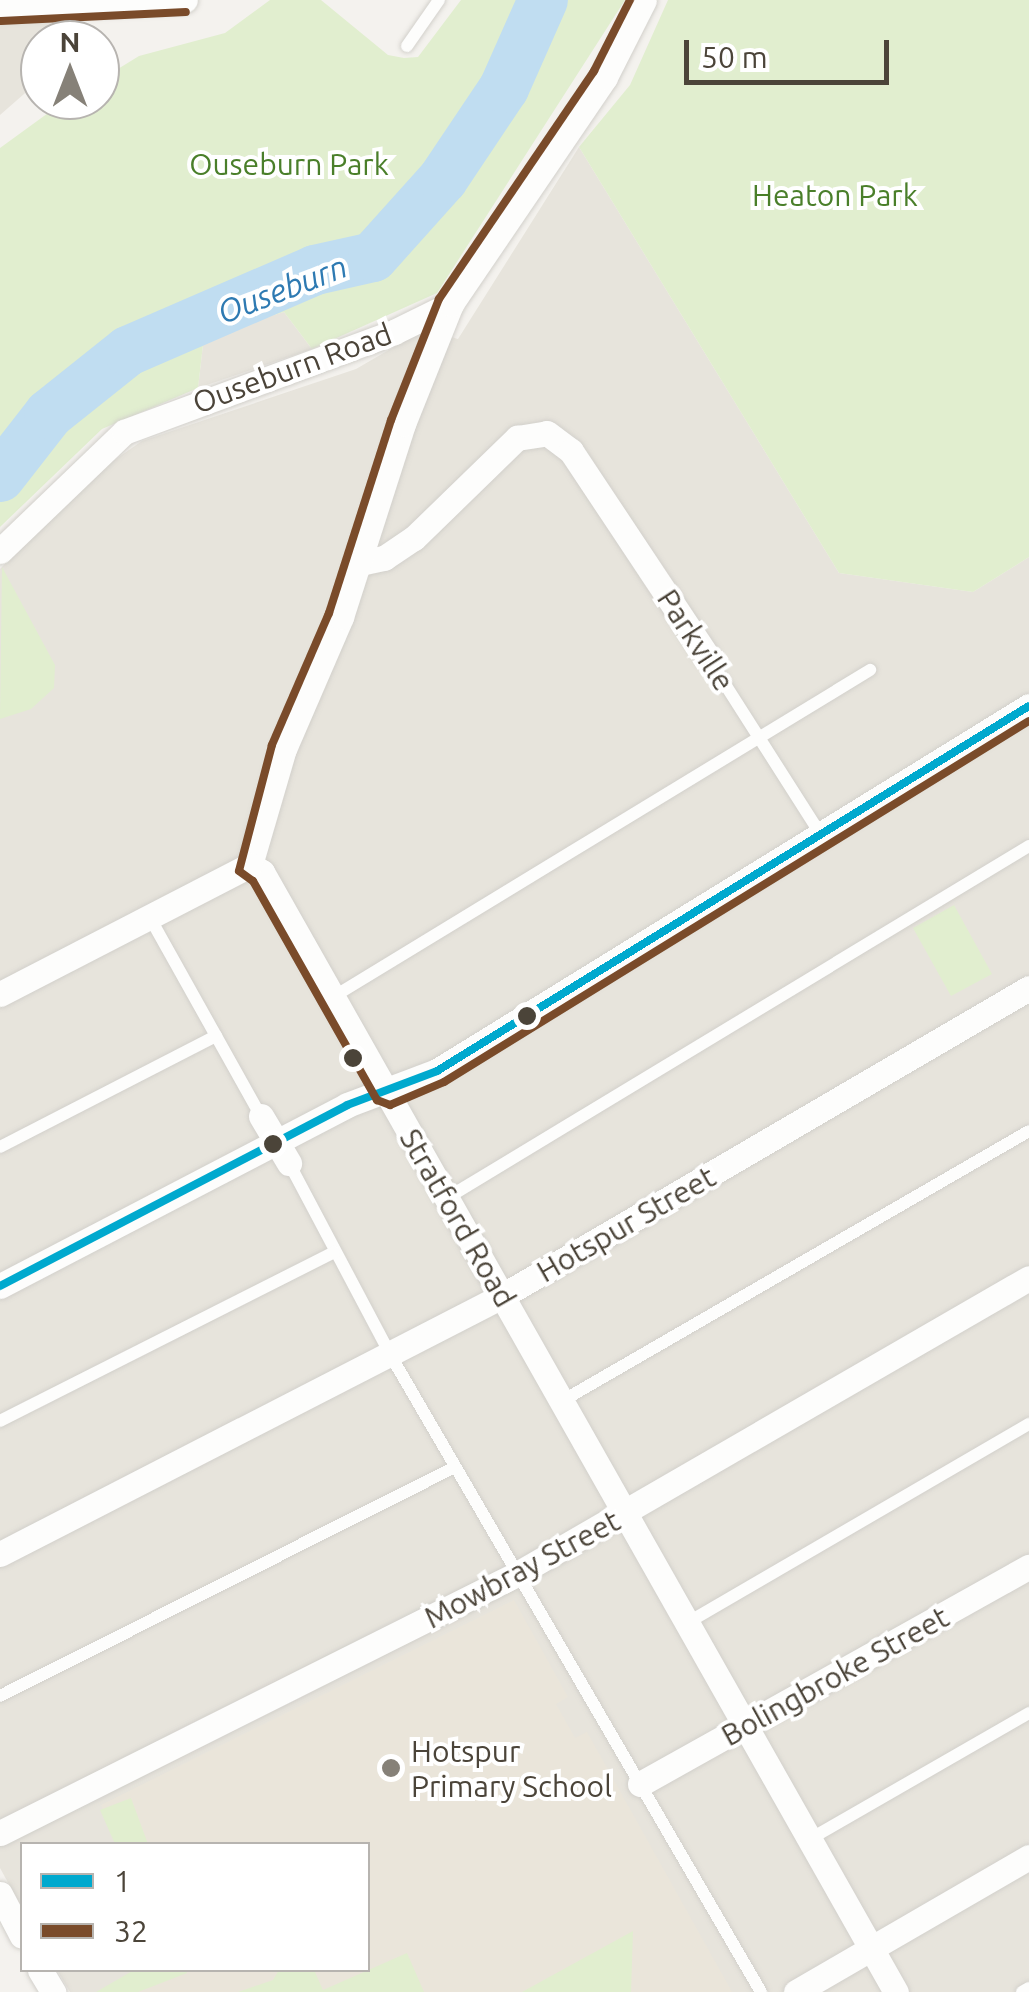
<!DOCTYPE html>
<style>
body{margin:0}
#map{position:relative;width:1029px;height:1992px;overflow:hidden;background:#f4f2ee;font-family:Ubuntu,sans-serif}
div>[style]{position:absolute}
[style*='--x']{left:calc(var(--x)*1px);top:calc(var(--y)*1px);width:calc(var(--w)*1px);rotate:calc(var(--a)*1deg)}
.residential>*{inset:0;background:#e7e4dc}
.education>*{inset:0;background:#eae5da}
.green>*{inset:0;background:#e1eecf}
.river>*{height:50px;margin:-25px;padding:0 25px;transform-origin:25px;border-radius:25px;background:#c0ddf1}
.roads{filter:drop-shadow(0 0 2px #d2d0cb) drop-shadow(0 0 2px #d2d0cb)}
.lane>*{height:12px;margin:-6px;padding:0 6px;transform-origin:6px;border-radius:6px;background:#fdfdfc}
.street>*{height:25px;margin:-12.5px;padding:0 12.5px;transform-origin:12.5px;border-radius:12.5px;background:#fdfdfc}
.bus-1>*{height:8px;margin:-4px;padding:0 4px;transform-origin:4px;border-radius:4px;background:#00a9ce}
.bus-2>*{height:8px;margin:-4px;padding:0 4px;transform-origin:4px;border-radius:4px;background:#7a4b2a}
.dots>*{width:28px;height:28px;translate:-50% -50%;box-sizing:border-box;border:5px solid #fff;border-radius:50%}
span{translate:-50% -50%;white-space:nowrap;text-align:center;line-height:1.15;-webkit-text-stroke:8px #fff;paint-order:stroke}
.park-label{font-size:30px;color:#4a7f2a}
.street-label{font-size:30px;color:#4b4439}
.poi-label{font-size:30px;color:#4b4439}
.left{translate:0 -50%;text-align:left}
.water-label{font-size:32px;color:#2e7ab2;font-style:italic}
.legend{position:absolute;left:20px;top:1842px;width:350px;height:130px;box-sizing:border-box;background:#fff;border:2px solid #b7b4b0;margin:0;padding:12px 18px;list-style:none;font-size:30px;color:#4b4439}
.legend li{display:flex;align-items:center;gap:20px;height:50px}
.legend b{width:50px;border:2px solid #b7b4b0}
.north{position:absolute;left:20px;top:20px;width:100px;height:100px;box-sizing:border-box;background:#fff;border:2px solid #b7b4b0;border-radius:50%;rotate:0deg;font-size:28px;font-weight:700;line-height:40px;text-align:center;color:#4b4439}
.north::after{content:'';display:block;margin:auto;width:35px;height:45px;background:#868178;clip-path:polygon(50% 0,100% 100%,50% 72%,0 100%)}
.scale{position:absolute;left:684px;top:40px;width:205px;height:45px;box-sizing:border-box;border:5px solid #4b4439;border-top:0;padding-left:12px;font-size:30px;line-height:35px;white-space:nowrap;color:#4b4439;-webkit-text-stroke:8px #fff;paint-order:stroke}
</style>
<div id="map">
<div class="residential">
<div style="clip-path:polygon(0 0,91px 0,67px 40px,40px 40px,40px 80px,0 115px)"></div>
<div style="clip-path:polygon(579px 147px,839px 573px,973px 592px,1029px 557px,1029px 1992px,70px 1992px,57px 1970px,368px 1970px,368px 1844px,22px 1844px,22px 1908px,0 1868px,0 569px,84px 481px,142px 441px,356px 369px,425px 329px,458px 339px)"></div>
<div style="clip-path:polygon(284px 312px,312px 349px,198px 388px,204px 336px)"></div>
</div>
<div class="education">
<div style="clip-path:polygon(514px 1600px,568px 1697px,556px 1704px,575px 1738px,587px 1732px,732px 1992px,102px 1992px,144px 1970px,368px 1970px,368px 1844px,120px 1844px,101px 1805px)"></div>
</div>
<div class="green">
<div style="clip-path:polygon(270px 0,321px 0,388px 55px,404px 58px,418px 57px,461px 0,625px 0,437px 293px,312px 349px,284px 312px,204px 336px,198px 388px,102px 429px,0 527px,0 148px,66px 100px,100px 100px,100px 80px,139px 56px,225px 33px)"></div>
<div style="clip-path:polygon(668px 0,1029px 0,1029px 557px,973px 592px,839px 573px,579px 147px,630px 85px)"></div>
<div style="clip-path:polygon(2px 567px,55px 665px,54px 688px,31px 709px,0 719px)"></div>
<div style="clip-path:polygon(954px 905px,992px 974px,951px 996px,913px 928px)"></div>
<div style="clip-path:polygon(131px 1798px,148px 1844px,115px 1844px,100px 1810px)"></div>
<div style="clip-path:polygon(633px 1931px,631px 1992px,522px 1992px)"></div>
<div style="clip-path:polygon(407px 1953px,424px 1992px,238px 1992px,273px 1980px,279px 1970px,314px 1970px,323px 1990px)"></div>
<div style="clip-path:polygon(134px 1970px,186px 1970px,187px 1973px,138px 1992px,96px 1992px)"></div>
</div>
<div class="river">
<div style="--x:0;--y:477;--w:80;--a:-52.1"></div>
<div style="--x:49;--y:414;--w:101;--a:-38.6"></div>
<div style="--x:128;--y:351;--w:204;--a:-23.4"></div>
<div style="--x:315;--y:270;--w:59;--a:-12.6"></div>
<div style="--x:373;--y:257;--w:105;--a:-48.1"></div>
<div style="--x:443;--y:179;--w:110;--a:-56.2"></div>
<div style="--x:504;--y:88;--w:96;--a:-66.1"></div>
</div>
<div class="roads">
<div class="lane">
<div style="--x:407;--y:46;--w:56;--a:-55.2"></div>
<div style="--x:707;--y:656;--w:212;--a:57.5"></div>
<div style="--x:149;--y:916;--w:229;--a:60.8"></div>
<div style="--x:333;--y:997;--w:629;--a:-31.34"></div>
<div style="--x:0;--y:1147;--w:243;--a:-27.2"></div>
<div style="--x:289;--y:1163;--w:218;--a:62.1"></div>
<div style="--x:391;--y:1356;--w:736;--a:59.81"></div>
<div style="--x:447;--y:1198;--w:680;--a:-31.17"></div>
<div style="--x:562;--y:1401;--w:539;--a:-30.03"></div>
<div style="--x:0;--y:1421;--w:374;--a:-26.8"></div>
<div style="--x:687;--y:1623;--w:396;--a:-30.2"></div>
<div style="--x:0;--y:1696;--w:509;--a:-26.72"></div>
<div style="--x:810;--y:1839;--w:253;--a:-29.9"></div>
<div style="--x:1022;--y:1992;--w:8;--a:-30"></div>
</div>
<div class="street">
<div style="--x:0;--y:9;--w:185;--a:-2.8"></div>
<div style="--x:0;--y:551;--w:172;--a:-43.8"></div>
<div style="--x:124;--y:432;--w:288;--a:-20.3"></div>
<div style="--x:394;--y:332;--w:64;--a:-26.2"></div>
<div style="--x:360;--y:563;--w:25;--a:-12"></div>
<div style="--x:384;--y:558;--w:36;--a:-34"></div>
<div style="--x:414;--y:538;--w:144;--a:-44.2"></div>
<div style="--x:517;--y:438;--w:30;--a:-9"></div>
<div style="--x:547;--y:433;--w:30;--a:37"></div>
<div style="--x:571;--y:451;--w:246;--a:56.4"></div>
<div style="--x:250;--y:865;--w:14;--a:30"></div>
<div style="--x:262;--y:872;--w:1287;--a:60.49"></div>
<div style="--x:250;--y:865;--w:121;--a:-73.7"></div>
<div style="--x:284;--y:749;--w:144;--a:-66.6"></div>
<div style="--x:341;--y:617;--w:203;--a:-72.2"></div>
<div style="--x:403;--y:424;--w:129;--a:-68.2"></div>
<div style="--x:451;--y:304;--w:274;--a:-55.8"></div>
<div style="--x:605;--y:77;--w:86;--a:-63.1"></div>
<div style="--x:0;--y:994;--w:281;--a:-27.3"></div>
<div style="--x:261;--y:1116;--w:55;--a:59.2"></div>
<div style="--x:0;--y:1286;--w:391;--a:-27.5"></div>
<div style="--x:347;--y:1105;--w:96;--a:-20.7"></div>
<div style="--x:437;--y:1071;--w:695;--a:-31.66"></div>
<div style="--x:0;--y:1554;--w:564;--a:-27.2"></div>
<div style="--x:502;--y:1296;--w:610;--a:-30.3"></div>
<div style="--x:640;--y:1784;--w:445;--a:-29.2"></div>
<div style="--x:0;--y:1833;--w:578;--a:-26.61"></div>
<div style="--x:517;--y:1574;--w:591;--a:-30.03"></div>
<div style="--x:0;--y:1894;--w:47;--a:62.4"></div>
<div style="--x:40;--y:1970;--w:26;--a:59"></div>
<div style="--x:796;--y:1992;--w:269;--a:-30.1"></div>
</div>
</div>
<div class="bus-1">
<div style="--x:0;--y:1286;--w:391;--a:-27.5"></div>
<div style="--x:347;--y:1105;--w:96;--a:-20.7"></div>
<div style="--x:437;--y:1071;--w:695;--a:-31.66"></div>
</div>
<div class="bus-2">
<div style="--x:630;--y:0;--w:80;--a:116.9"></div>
<div style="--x:594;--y:71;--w:276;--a:124.2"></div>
<div style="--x:439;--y:299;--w:130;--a:111.6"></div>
<div style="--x:391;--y:420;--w:203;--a:107.8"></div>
<div style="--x:329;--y:613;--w:144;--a:113.4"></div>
<div style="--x:272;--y:745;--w:130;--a:104.7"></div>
<div style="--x:239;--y:871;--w:17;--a:36"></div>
<div style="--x:253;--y:881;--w:252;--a:60.5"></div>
<div style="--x:377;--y:1100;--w:14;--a:21"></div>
<div style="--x:390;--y:1105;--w:59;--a:-23.1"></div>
<div style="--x:444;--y:1082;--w:687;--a:-31.68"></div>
<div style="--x:1;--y:21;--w:185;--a:-2.8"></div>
</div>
<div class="dots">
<div style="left:527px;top:1016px;background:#4b4439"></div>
<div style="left:353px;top:1058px;background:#4b4439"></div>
<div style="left:273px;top:1144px;background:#4b4439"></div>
<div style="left:391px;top:1768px;background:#868178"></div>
</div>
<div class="park-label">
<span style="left:289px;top:164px">Ouseburn Park</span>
<span style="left:835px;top:195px">Heaton Park</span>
</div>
<div class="street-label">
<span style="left:292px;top:368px;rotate:-20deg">Ouseburn Road</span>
<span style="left:696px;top:640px;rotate:57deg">Parkville</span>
<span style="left:458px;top:1218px;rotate:60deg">Stratford Road</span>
<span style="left:626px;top:1224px;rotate:-30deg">Hotspur Street</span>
<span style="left:522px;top:1569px;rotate:-28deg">Mowbray Street</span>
<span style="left:835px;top:1676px;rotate:-29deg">Bolingbroke Street</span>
</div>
<div class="poi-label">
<span class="left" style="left:411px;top:1768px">Hotspur<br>Primary School</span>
</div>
<div class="water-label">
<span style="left:282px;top:289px;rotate:-21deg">Ouseburn</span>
</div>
<ul class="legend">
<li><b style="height:12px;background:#00a9ce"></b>1</li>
<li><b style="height:12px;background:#7a4b2a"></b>32</li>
</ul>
<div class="north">N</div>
<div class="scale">50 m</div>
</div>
